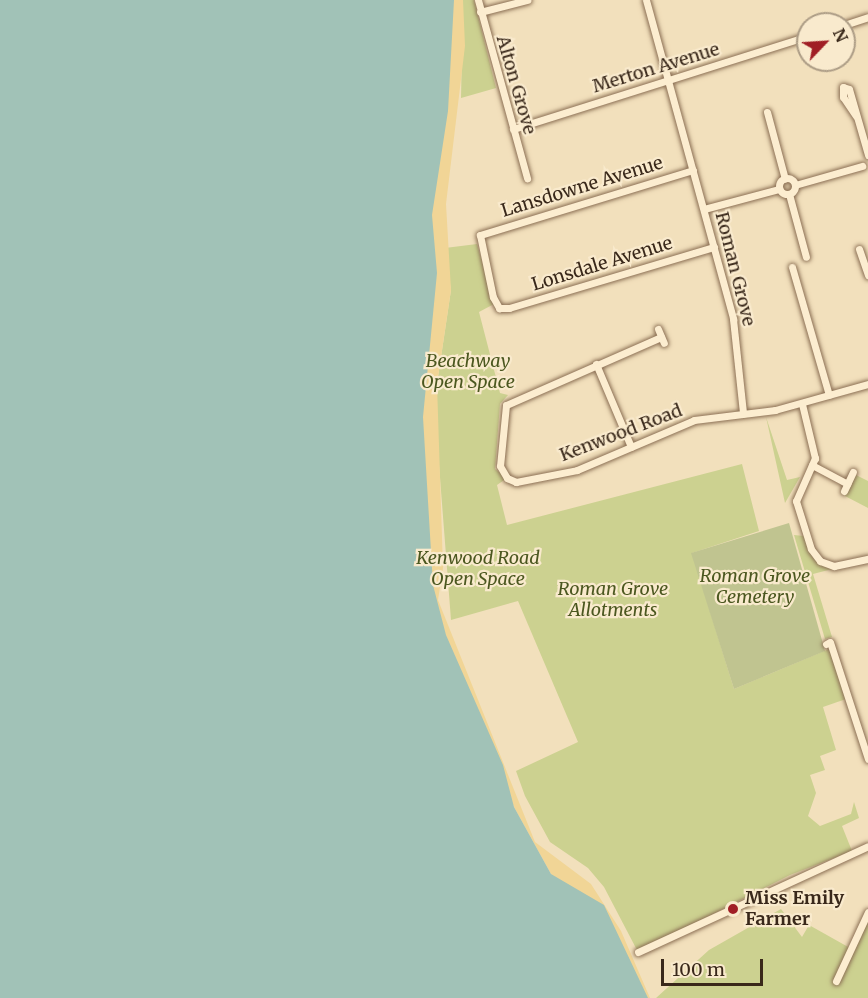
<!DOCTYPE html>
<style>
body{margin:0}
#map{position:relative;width:868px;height:998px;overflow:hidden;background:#f2e0bc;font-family:Merriweather,serif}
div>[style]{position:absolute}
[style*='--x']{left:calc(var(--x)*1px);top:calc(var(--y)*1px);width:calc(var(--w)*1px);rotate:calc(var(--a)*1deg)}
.green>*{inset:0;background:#ccd190}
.sand>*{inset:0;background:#f1d596}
.cemetery>*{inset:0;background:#c0c490}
.water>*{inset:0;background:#a1c2b7}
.roads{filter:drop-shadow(0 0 2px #8b6f54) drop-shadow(0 0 2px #8b6f54)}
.street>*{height:7px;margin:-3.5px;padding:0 3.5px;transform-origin:3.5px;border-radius:3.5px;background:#fcedd0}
.street>.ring{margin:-3.5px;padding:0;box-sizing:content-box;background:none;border:7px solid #fcedd0;border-radius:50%}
.dots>*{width:16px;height:16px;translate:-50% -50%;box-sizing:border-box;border:3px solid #f9eacd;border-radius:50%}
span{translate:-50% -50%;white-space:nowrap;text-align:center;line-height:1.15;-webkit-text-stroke:4.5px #f9eacd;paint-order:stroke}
.street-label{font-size:18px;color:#39281a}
.park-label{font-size:18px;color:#4b571f;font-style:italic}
.poi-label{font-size:18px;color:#39281a;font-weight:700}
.left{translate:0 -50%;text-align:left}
.north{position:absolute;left:796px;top:12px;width:60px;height:60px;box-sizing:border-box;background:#f9eacd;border:2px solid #ac9c85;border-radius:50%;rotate:65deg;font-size:16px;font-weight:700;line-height:24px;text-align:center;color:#39281a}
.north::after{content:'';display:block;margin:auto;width:21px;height:27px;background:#a01e25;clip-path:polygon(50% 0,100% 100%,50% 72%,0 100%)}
.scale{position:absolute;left:661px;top:959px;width:102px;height:27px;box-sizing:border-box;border:3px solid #39281a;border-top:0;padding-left:8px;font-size:18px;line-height:21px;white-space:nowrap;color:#39281a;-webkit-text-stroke:4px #f9eacd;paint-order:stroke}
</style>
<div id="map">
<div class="green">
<div style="clip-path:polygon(463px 0,474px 0,496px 88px,461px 98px)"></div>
<div style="clip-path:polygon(477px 244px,494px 304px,479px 312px,500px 393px,508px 395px,500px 404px,495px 469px,507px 478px,497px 485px,507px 525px,742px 464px,759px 531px,692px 553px,734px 689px,829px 649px,846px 699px,823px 707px,836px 750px,820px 756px,825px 770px,810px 775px,816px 793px,808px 816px,820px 826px,851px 814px,854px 802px,859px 818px,842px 826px,852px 851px,790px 875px,638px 952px,604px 887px,588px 868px,550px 842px,525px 796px,516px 771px,578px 742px,518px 601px,451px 620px,437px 439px,437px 384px,451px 290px,445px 248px)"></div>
<div style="clip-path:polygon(766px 417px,787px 480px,800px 477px,785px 503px)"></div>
<div style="clip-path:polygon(856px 475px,868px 481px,868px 508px,845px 496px)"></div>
<div style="clip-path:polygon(794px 535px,804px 536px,815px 560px,836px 568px,813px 574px,832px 637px,825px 639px)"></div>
<div style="clip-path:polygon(781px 909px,802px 937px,809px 925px,850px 948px,868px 916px,868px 998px,656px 998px,709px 950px)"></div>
</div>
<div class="sand">
<div style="clip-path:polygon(437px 0,463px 0,465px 46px,446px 204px,451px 290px,437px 384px,443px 568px,438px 600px,535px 842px,591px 884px,621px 931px,650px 998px,641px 998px,551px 874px,514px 807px,429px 596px,420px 431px)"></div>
</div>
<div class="cemetery">
<div style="clip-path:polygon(789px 523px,825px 651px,734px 689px,691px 553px)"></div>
</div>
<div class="water">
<div style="clip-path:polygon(0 0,454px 0,448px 111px,432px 215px,437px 273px,423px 417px,433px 585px,446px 635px,503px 765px,514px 807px,551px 874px,604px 905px,648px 998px,0 998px)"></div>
</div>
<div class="roads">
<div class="street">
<div style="--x:478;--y:0;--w:185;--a:74.6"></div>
<div style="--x:646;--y:0;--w:331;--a:74.7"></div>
<div style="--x:733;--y:319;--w:95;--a:83.9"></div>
<div style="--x:480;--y:12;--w:49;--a:-14.3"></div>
<div style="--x:844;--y:25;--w:25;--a:-18"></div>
<div style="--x:767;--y:112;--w:69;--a:75"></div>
<div style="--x:856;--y:116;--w:23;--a:-124"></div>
<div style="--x:843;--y:97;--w:10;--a:-90"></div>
<div style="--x:843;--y:87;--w:6;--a:18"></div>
<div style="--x:849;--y:89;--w:69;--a:73.9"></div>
<div style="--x:513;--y:129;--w:309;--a:-17.5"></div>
<div style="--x:693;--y:170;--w:223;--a:163"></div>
<div style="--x:480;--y:235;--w:63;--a:78.2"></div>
<div style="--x:493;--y:297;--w:13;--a:61"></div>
<div style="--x:499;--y:308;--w:10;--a:0"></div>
<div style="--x:509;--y:308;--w:214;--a:-16.6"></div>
<div class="ring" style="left:779px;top:178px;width:9px;height:9px"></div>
<div style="--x:795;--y:185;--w:70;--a:-15.8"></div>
<div style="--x:789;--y:194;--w:65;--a:74.9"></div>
<div style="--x:704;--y:209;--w:78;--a:-14.9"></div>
<div style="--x:859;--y:249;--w:28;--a:71"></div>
<div style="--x:792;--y:267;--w:133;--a:73.9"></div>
<div style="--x:658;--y:329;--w:15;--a:67"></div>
<div style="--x:661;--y:337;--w:169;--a:156.3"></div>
<div style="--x:506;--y:405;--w:61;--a:95.6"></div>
<div style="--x:500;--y:466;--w:14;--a:60"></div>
<div style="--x:507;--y:478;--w:10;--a:24"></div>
<div style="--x:516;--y:482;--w:62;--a:-11.1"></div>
<div style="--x:577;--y:470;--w:127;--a:-23.1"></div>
<div style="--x:694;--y:420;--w:82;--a:-7"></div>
<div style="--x:775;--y:410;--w:97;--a:-15.6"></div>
<div style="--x:596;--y:364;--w:90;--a:67.1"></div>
<div style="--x:802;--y:404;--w:56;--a:76.5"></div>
<div style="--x:815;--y:458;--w:47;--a:113.8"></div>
<div style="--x:796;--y:501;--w:50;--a:72.6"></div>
<div style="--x:811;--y:549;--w:15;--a:53"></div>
<div style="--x:820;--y:561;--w:15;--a:20"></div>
<div style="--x:834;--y:566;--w:35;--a:-12"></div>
<div style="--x:812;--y:465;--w:40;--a:28"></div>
<div style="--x:844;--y:491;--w:21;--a:-65"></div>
<div style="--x:826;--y:644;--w:4;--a:-27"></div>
<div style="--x:830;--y:642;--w:123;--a:72"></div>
<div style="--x:638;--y:952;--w:253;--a:-24.7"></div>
<div style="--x:836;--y:981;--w:76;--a:-65.1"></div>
</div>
</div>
<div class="dots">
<div style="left:733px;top:909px;background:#a01e25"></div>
</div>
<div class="street-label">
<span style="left:656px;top:68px;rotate:-17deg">Merton Avenue</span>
<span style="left:516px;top:85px;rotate:74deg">Alton Grove</span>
<span style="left:582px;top:187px;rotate:-17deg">Lansdowne Avenue</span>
<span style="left:602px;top:264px;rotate:-17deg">Lonsdale Avenue</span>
<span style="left:735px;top:269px;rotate:76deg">Roman Grove</span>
<span style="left:621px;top:433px;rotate:-21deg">Kenwood Road</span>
</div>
<div class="park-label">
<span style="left:468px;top:372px">Beachway<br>Open Space</span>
<span style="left:478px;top:569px">Kenwood Road<br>Open Space</span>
<span style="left:755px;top:587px">Roman Grove<br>Cemetery</span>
<span style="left:613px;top:600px">Roman Grove<br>Allotments</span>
</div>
<div class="poi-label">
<span class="left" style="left:745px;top:909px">Miss Emily<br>Farmer</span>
</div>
<div class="north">N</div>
<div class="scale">100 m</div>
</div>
